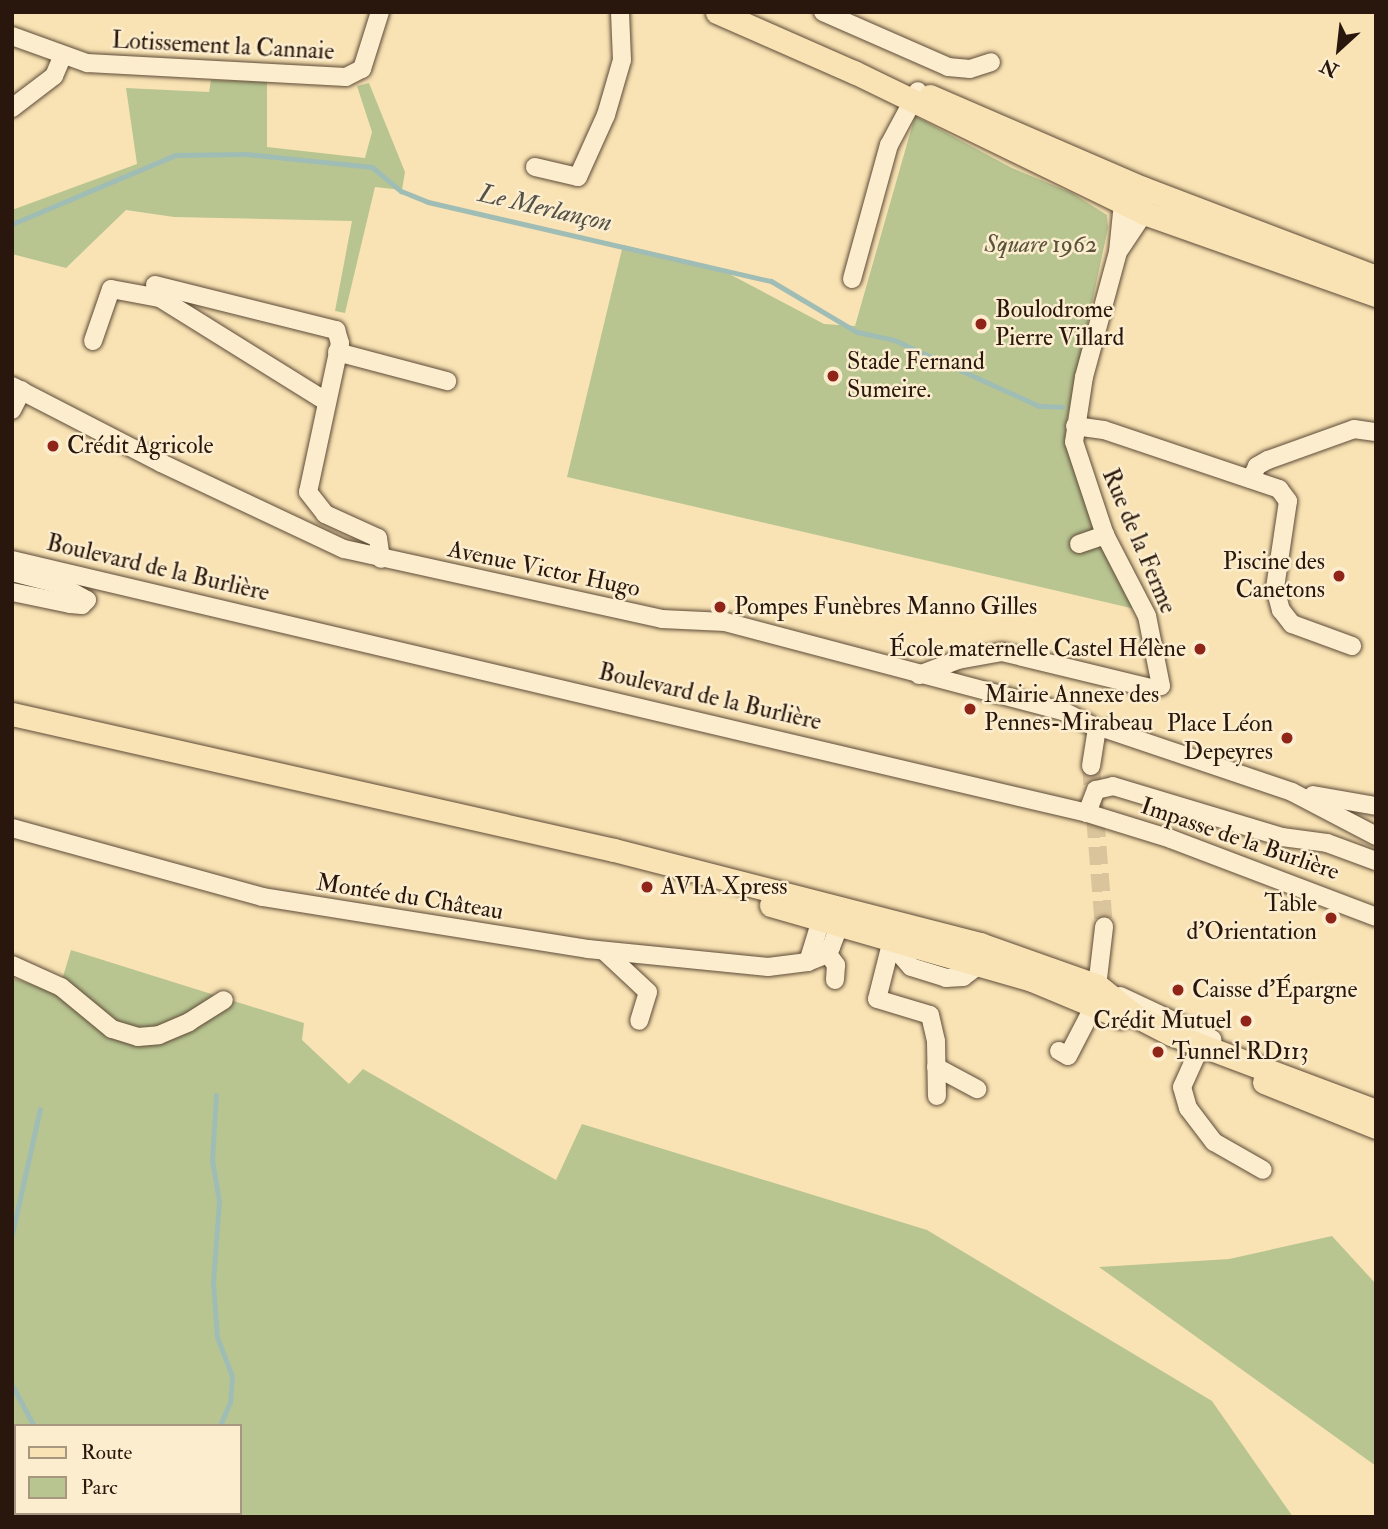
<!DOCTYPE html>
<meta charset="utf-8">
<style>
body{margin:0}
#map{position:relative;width:1388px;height:1529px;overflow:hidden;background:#f9e3b4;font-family:"IM FELL Double Pica",serif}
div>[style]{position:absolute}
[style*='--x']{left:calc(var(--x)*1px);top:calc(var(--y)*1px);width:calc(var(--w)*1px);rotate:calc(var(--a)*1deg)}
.green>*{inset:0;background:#b8c591}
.stream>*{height:5px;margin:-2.5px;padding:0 2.5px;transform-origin:2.5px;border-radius:2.5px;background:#a0bdb5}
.minor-tunnel>*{height:18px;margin-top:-9px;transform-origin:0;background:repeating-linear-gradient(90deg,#dac49b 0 18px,transparent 0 27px)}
.roads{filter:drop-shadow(0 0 2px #5d4a37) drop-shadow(0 0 2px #5d4a37)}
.minor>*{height:18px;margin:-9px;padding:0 9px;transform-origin:9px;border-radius:9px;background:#fbedce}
.major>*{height:23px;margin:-11.5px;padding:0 11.5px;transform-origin:11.5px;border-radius:11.5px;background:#f9e3b4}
.dots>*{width:19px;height:19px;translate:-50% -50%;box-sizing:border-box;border:4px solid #fbedce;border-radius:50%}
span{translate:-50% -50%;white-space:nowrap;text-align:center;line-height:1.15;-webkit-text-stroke:5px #fbedce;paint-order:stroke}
.street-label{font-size:24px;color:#29170d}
.park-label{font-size:24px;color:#5b543b;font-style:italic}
.poi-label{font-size:24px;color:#29170d}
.left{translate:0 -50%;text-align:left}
.right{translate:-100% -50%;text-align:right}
.water-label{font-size:26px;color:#535148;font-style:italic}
.frame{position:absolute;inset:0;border:14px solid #29170d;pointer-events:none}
.legend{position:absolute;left:14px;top:1424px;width:228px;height:91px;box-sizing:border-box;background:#fbedce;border:2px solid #a79781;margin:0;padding:9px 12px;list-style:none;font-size:21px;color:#29170d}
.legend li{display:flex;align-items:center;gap:14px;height:35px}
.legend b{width:35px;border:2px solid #a79781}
.north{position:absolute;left:1304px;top:14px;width:70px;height:70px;-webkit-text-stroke:5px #fbedce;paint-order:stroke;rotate:207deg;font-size:19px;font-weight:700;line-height:28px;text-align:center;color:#29170d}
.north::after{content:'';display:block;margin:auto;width:24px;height:32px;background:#29170d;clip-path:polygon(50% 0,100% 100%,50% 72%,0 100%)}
</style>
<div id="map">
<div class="green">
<div style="clip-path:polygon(211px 80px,267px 82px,267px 147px,365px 158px,372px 132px,357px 86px,369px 83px,405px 172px,402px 190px,375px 187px,345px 313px,335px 311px,352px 221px,174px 217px,126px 210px,66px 268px,12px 254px,12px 210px,137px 164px,126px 88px,209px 92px)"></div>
<div style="clip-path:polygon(915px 116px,1012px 168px,1072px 193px,1107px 215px,1108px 228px,1066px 425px,1073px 467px,1135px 609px,567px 477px,623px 245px,716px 267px,824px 324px,855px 326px)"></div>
<div style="clip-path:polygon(evenodd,71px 950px,304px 1023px,302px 1040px,349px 1084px,363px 1069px,556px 1180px,582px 1124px,927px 1230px,1212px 1401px,1293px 1517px,12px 1517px,12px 978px,58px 993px,71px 950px,16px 1426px,240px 1426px,240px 1513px,16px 1513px,16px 1426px)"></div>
<div style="clip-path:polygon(1332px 1236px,1376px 1284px,1376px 1466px,1099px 1267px,1229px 1259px)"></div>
</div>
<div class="stream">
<div style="--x:12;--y:224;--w:177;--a:-22.9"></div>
<div style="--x:175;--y:155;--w:71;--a:-0.8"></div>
<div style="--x:246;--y:154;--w:127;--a:5.9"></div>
<div style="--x:372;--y:167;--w:38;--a:40"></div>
<div style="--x:401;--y:191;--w:29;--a:22"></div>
<div style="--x:428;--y:202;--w:352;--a:13"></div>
<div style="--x:771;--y:281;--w:100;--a:30.7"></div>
<div style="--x:857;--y:332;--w:38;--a:12"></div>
<div style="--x:894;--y:340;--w:159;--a:24.5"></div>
<div style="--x:1039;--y:406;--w:23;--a:2"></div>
<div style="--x:216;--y:1095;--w:65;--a:93.5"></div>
<div style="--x:212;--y:1160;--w:42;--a:80.3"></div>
<div style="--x:219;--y:1201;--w:82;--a:94.2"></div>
<div style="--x:213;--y:1283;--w:54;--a:85.8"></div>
<div style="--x:217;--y:1337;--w:42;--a:69"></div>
<div style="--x:232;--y:1376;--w:26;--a:94"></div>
<div style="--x:230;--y:1402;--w:26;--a:113"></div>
<div style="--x:12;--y:1234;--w:128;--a:-77.4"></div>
<div style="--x:12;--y:1385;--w:47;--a:61.8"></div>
<div style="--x:41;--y:1517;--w:4;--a:-76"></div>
<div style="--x:211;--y:1517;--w:4;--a:-90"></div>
</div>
<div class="minor-tunnel">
<div style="--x:1091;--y:766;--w:162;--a:85.4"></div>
</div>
<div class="roads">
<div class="minor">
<div style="--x:823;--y:12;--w:137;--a:23.7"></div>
<div style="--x:948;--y:67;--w:22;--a:5"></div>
<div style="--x:970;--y:69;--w:22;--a:-18"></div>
<div style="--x:12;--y:36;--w:80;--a:19.8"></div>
<div style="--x:87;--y:63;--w:259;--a:3.1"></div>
<div style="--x:346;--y:77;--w:18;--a:-27"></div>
<div style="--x:362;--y:69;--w:60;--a:-72.5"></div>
<div style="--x:12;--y:108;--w:53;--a:-37.3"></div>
<div style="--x:54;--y:76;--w:21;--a:-67"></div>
<div style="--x:535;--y:167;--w:44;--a:13.1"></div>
<div style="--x:578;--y:177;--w:68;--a:-65.7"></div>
<div style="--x:606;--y:115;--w:57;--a:-73.8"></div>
<div style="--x:622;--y:60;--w:48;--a:-92.4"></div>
<div style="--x:1120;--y:249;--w:43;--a:-56.3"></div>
<div style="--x:1144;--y:213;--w:13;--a:-90"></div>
<div style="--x:852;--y:279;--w:139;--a:-74.6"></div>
<div style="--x:889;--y:145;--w:61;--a:-61.8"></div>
<div style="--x:155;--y:285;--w:187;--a:14"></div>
<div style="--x:336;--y:330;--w:14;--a:73"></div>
<div style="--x:340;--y:343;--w:152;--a:102.1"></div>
<div style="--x:308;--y:492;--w:28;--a:52"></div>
<div style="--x:325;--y:514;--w:58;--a:24.4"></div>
<div style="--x:378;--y:538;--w:21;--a:82"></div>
<div style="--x:93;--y:341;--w:55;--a:-70.9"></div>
<div style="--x:111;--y:289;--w:50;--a:10.4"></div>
<div style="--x:160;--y:298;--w:193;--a:31.9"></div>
<div style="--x:337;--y:352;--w:114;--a:14.8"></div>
<div style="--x:12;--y:386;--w:168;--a:27.3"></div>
<div style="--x:161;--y:463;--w:202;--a:25.2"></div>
<div style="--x:344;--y:549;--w:326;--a:12.4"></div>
<div style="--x:662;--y:619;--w:63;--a:2.7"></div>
<div style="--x:725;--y:622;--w:350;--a:14.8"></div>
<div style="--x:1063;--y:711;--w:31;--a:27"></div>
<div style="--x:12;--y:410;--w:22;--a:-63"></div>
<div style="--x:1075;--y:426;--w:29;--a:8"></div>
<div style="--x:1104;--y:430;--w:185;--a:18.6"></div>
<div style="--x:1279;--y:489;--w:15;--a:53"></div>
<div style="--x:1288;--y:501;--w:88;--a:98.5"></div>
<div style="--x:1275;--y:588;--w:23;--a:75"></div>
<div style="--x:1281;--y:610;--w:18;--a:52"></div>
<div style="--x:1292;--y:624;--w:64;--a:20.1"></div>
<div style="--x:1251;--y:479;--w:14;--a:-65"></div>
<div style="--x:1257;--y:466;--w:13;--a:-29"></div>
<div style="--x:1268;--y:460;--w:91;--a:-19.8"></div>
<div style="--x:1354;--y:429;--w:22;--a:8"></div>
<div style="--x:1079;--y:544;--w:28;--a:-19"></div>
<div style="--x:12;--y:560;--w:1104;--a:13.24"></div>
<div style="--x:1087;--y:813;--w:25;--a:-69"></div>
<div style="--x:1096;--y:790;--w:17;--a:-13"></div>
<div style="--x:1113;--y:786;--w:177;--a:16.8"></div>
<div style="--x:1282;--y:837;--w:45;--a:7.6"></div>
<div style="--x:1327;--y:843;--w:52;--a:20.2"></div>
<div style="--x:12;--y:572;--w:48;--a:14.6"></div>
<div style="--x:58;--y:584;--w:33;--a:29"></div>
<div style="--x:87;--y:600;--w:7;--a:135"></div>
<div style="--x:82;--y:605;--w:12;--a:-175"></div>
<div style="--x:70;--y:604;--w:59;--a:-168.3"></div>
<div style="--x:919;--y:675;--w:42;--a:-21"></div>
<div style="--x:958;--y:660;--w:45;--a:-10.3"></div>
<div style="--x:1002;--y:652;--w:153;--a:13.6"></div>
<div style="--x:1151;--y:688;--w:10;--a:-11"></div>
<div style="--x:1161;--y:686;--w:71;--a:-101.3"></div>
<div style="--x:1147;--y:616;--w:91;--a:-117.4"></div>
<div style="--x:1105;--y:535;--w:98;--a:-108.4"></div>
<div style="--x:1074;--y:442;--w:66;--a:-81.3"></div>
<div style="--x:1084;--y:377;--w:130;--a:-74.8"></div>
<div style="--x:1118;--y:252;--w:49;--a:-84.2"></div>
<div style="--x:1123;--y:203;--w:11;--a:-38"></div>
<div style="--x:1106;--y:729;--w:196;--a:18.7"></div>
<div style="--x:1292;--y:792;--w:95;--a:27.6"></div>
<div style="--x:1091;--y:766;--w:31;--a:-81"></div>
<div style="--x:1313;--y:795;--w:64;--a:9.9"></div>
<div style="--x:1087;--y:813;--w:88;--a:17.2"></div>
<div style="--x:1171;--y:839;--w:219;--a:20.8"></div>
<div style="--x:12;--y:828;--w:260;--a:15.4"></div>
<div style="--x:263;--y:897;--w:329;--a:9.1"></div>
<div style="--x:588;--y:949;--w:181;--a:5.7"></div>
<div style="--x:768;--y:967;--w:40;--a:-7.1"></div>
<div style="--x:808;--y:962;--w:22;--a:-22"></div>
<div style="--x:828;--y:954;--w:8;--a:-67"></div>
<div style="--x:831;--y:947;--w:22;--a:-69"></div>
<div style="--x:839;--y:926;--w:12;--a:-132"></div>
<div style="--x:895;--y:928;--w:73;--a:104.2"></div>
<div style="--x:877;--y:999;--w:55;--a:16.8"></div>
<div style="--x:930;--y:1015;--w:27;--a:77"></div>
<div style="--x:936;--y:1041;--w:55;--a:89"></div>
<div style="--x:892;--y:945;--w:29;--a:49"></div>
<div style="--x:911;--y:967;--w:37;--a:17"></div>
<div style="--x:946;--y:978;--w:17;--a:-3"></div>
<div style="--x:963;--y:977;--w:21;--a:-37"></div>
<div style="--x:604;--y:951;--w:60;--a:43"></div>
<div style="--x:648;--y:992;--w:30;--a:107"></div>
<div style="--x:818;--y:952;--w:10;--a:11"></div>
<div style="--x:828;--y:954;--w:14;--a:54"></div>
<div style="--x:836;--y:965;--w:15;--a:94"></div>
<div style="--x:808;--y:962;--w:44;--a:-72.8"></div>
<div style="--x:821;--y:920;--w:11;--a:5"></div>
<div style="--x:12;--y:965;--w:54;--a:24.2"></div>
<div style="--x:61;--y:987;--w:66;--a:39.5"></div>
<div style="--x:112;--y:1029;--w:27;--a:17"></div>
<div style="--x:138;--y:1037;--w:21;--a:-5"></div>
<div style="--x:159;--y:1035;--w:33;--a:-23"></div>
<div style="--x:189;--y:1022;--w:41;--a:-32.2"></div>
<div style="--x:1120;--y:996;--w:102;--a:25.1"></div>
<div style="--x:1201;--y:1045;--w:46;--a:114.3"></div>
<div style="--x:1182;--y:1087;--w:22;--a:74"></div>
<div style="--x:1188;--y:1108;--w:43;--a:52.6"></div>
<div style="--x:1214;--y:1142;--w:56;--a:29.7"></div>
<div style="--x:1059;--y:1051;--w:10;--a:29"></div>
<div style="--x:1068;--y:1056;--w:59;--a:-62.6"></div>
<div style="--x:1095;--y:1004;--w:78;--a:-83.3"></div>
<div style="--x:936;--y:1067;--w:47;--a:28.2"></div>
</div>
<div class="major">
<div style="--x:717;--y:12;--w:150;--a:23.7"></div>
<div style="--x:854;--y:72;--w:322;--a:25.9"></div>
<div style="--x:1144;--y:213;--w:246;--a:19.5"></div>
<div style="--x:930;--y:96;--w:232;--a:23.4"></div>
<div style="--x:1143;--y:188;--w:249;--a:20.9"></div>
<div style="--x:12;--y:714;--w:617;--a:12.73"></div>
<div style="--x:614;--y:850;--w:378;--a:14.4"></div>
<div style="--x:980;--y:944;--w:125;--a:19.6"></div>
<div style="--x:1098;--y:986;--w:46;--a:38.9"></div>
<div style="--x:1134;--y:1015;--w:42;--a:27.2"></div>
<div style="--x:1171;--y:1034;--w:219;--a:20.6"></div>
<div style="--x:771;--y:905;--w:272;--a:16"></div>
<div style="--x:1032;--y:980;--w:96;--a:22.6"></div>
<div style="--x:1264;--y:1082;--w:121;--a:21.9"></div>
</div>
</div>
<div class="dots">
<div style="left:981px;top:324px;background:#8f2418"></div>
<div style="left:833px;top:376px;background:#8f2418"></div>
<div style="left:53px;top:446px;background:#8f2418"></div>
<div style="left:1339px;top:576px;background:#8f2418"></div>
<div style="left:720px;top:607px;background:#8f2418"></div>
<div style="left:1200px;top:649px;background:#8f2418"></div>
<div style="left:970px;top:709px;background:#8f2418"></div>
<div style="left:1287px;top:738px;background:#8f2418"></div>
<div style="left:647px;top:887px;background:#8f2418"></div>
<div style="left:1331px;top:918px;background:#8f2418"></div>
<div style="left:1178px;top:990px;background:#8f2418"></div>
<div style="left:1246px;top:1021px;background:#8f2418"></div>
<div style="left:1158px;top:1052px;background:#8f2418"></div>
</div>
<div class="street-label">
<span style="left:223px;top:46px;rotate:3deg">Lotissement la Cannaie</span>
<span style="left:1139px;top:541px;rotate:67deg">Rue de la Ferme</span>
<span style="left:158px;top:568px;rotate:13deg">Boulevard de la Burlière</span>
<span style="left:544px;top:569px;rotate:12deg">Avenue Victor Hugo</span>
<span style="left:710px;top:697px;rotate:13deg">Boulevard de la Burlière</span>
<span style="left:1240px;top:839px;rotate:19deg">Impasse de la Burlière</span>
<span style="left:410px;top:897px;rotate:9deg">Montée du Château</span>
</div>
<div class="park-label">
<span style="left:1041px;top:245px">Square 1962</span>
</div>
<div class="poi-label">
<span class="left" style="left:995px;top:324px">Boulodrome<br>Pierre Villard</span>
<span class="left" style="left:847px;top:376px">Stade Fernand<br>Sumeire.</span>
<span class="left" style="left:67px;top:446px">Crédit Agricole</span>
<span class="right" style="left:1325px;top:576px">Piscine des<br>Canetons</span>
<span class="left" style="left:734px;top:607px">Pompes Funèbres Manno Gilles</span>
<span class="right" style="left:1186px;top:649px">École maternelle Castel Hélène</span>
<span class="left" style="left:984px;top:709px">Mairie Annexe des<br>Pennes-Mirabeau</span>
<span class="right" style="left:1273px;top:738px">Place Léon<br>Depeyres</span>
<span class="left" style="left:661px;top:887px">AVIA Xpress</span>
<span class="right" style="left:1317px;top:918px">Table<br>d'Orientation</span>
<span class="left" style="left:1192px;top:990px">Caisse d'Épargne</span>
<span class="right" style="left:1232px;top:1021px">Crédit Mutuel</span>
<span class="left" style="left:1172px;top:1052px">Tunnel RD113</span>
</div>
<div class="water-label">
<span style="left:545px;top:209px;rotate:13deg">Le Merlançon</span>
</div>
<div class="frame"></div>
<ul class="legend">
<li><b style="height:9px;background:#f9e3b4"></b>Route</li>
<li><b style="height:19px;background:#b8c591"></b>Parc</li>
</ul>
<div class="north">N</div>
</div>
